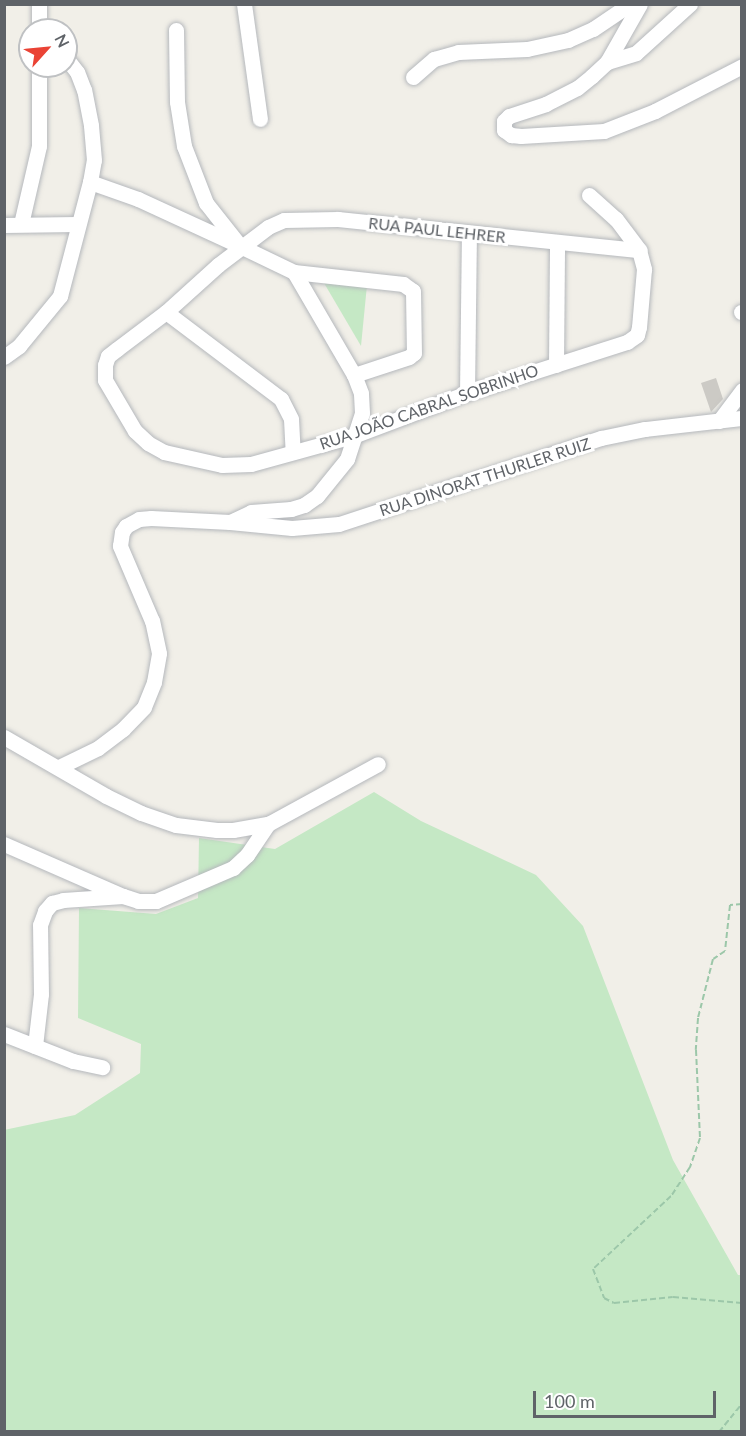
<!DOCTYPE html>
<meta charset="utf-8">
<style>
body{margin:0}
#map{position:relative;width:746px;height:1436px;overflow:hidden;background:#f1efe8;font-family:Lato,sans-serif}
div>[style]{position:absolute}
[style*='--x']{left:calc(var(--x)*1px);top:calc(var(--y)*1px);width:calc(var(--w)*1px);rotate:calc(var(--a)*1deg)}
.green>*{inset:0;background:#c5e8c5}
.building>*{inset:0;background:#cccac5}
.path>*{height:2px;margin-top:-1px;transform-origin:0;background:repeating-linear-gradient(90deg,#9cc7a9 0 6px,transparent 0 9px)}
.roads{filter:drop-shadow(0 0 2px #b5b8bc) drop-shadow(0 0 2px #b5b8bc)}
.street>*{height:15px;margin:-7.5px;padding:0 7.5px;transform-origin:7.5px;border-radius:7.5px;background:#fff}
span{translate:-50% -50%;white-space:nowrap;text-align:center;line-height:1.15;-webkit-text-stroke:6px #fff;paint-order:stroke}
.street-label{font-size:16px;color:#5f6368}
.frame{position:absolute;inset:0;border:6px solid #5f6368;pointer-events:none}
.north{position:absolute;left:18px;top:18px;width:60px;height:60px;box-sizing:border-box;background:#fff;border:2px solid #bfc1c3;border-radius:50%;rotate:63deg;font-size:16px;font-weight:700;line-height:24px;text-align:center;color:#5f6368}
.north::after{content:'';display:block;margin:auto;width:21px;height:27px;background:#ea4335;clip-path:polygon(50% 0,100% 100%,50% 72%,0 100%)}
.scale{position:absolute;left:533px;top:1391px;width:183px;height:27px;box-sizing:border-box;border:3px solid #5f6368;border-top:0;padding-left:8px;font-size:18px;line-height:21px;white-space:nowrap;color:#5f6368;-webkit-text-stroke:4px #fff;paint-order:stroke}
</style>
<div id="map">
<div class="green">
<div style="clip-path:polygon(324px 283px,367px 285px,361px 346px)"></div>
<div style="clip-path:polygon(374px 792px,421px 821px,536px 875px,583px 926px,673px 1160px,738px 1275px,741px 1275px,741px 1431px,5px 1431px,4px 1130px,75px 1115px,140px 1073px,141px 1044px,78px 1018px,79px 908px,156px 914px,198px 898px,199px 838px,275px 849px)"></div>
</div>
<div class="building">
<div style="clip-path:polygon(716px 378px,723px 399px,711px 412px,701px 383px)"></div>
</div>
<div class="path">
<div style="--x:742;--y:904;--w:12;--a:175"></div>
<div style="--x:730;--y:905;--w:46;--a:96.2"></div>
<div style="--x:725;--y:951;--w:14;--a:146"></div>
<div style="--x:713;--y:959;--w:61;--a:104.3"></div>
<div style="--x:698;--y:1018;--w:32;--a:94"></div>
<div style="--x:696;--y:1050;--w:88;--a:87.4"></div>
<div style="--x:700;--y:1138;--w:31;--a:109"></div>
<div style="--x:690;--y:1167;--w:35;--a:123"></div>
<div style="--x:671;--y:1196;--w:107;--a:136.9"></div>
<div style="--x:593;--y:1269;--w:31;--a:69"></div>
<div style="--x:604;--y:1298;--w:11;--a:27"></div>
<div style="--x:614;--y:1303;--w:59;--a:-5.8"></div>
<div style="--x:673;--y:1297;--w:69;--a:5"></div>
<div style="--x:719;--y:1432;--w:36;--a:-51"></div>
</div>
<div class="roads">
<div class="street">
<div style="--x:244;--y:4;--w:116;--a:82.1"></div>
<div style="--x:640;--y:4;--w:67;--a:119.6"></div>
<div style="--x:607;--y:62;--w:21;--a:137"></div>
<div style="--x:592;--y:76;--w:19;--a:141"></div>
<div style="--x:577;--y:88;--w:35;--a:153"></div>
<div style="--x:546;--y:104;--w:39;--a:162"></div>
<div style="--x:509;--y:116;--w:7;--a:135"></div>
<div style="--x:504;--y:121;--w:9;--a:90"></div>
<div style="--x:504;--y:130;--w:9;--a:36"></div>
<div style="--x:511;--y:135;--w:10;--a:6"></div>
<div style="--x:521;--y:136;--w:83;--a:-3.4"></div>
<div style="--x:604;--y:131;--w:55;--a:-21.4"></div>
<div style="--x:655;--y:111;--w:98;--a:-27.3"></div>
<div style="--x:39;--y:30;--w:26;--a:-90"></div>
<div style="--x:607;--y:62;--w:30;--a:-17"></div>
<div style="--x:636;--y:53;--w:73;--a:-42.2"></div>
<div style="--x:413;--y:77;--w:28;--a:-41"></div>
<div style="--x:434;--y:59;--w:25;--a:-16"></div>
<div style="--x:458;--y:52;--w:69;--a:-2.5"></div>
<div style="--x:527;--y:49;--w:42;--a:-12.4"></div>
<div style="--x:568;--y:40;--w:27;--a:-24"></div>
<div style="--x:593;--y:29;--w:45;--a:-34"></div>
<div style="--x:90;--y:182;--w:51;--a:19.5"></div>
<div style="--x:138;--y:199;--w:108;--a:24.7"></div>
<div style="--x:589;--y:195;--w:36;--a:42"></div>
<div style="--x:616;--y:219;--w:39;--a:53"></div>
<div style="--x:639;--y:250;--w:20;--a:75"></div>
<div style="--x:644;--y:269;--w:58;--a:94.9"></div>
<div style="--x:639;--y:327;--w:8;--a:104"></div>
<div style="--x:637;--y:335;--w:12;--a:145"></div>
<div style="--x:627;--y:342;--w:168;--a:162.3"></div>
<div style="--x:467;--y:393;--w:119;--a:159.3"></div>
<div style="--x:356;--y:435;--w:109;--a:164.6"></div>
<div style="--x:251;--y:464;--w:29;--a:178"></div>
<div style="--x:222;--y:465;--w:59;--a:-167.4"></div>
<div style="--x:164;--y:452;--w:18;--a:-151"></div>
<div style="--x:148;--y:443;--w:18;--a:-137"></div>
<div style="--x:135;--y:431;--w:59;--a:-120.5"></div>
<div style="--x:105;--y:380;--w:15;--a:-90"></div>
<div style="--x:105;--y:365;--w:9;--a:-72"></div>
<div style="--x:108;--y:356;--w:11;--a:-38"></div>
<div style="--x:117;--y:349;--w:61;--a:-37.1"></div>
<div style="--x:166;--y:312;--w:70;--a:-42.1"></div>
<div style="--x:218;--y:265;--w:63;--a:-37.2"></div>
<div style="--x:268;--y:227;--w:17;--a:-24"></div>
<div style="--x:284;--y:220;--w:54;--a:-1.1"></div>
<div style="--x:338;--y:219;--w:303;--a:5.9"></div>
<div style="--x:21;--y:224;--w:80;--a:-77"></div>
<div style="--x:39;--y:146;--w:80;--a:-90"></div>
<div style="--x:4;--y:225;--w:73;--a:-0.8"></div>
<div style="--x:294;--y:272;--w:110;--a:6.3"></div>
<div style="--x:403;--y:284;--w:12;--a:35"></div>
<div style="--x:413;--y:291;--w:62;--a:89.1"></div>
<div style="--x:414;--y:353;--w:6;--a:141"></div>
<div style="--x:409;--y:357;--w:58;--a:161.9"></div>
<div style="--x:166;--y:312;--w:144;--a:37.1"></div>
<div style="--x:281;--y:399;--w:22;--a:63"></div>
<div style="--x:291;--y:419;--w:33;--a:87"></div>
<div style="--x:741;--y:312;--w:1;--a:0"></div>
<div style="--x:4;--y:357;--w:19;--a:-36"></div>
<div style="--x:19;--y:346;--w:65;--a:-50.6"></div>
<div style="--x:60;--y:296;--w:118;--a:-75.3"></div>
<div style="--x:90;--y:182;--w:22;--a:-80"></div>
<div style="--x:94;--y:160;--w:35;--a:-95"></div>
<div style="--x:91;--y:125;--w:36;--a:-101"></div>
<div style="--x:84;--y:90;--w:19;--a:-111"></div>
<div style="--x:77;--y:72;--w:18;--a:-128"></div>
<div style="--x:556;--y:365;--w:122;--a:-89.5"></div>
<div style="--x:467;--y:393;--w:159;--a:-89.3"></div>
<div style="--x:719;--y:421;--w:39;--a:-53"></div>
<div style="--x:230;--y:522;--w:62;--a:5.5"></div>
<div style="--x:292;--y:528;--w:47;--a:-4.9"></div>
<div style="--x:339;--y:524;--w:276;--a:-18.2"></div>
<div style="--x:601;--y:438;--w:45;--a:-11.6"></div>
<div style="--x:645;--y:429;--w:98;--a:-6.5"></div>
<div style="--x:4;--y:737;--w:118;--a:30"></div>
<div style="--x:106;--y:796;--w:39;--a:26"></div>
<div style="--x:141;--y:813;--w:37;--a:19"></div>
<div style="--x:176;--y:825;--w:41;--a:7"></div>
<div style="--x:217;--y:830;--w:16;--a:0"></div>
<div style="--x:233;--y:830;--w:36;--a:-10"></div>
<div style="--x:268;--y:824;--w:125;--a:-28.6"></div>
<div style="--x:59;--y:767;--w:43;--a:-26"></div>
<div style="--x:98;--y:748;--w:31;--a:-37"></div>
<div style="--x:123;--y:729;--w:30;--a:-46"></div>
<div style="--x:144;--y:707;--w:27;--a:-68"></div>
<div style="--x:154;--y:682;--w:29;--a:-80"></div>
<div style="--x:159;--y:653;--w:33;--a:-102"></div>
<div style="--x:152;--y:621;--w:82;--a:-113.1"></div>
<div style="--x:120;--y:546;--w:14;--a:-82"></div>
<div style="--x:122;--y:532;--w:7;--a:-56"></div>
<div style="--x:126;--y:526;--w:15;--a:-28"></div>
<div style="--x:139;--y:519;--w:12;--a:-5"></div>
<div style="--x:151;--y:518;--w:79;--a:2.9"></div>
<div style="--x:230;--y:522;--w:23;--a:-25"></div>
<div style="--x:251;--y:512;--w:40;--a:-4.3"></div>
<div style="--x:291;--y:509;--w:14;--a:-17"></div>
<div style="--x:304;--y:505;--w:16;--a:-35"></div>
<div style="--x:317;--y:496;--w:48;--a:-51"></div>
<div style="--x:347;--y:459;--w:48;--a:-71.9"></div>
<div style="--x:362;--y:413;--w:20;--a:-93"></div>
<div style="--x:361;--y:393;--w:19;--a:-111"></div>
<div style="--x:354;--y:375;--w:119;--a:-120.2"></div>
<div style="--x:294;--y:272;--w:60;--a:-154.3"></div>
<div style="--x:240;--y:246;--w:55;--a:-128.3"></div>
<div style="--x:206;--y:203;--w:61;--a:-111.1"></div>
<div style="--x:184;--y:146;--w:45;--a:-99"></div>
<div style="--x:177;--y:102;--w:72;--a:-90.8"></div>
<div style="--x:4;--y:844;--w:130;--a:23.6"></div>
<div style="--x:123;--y:896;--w:16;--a:18"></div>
<div style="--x:138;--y:901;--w:18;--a:0"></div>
<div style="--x:156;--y:901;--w:84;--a:-23.2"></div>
<div style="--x:233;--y:868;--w:19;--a:-43"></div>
<div style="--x:247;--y:855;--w:37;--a:-56"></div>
<div style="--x:4;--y:1034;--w:74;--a:21.4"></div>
<div style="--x:73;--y:1061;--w:30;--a:12"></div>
<div style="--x:35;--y:1046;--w:52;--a:-83.4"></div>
<div style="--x:41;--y:994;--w:69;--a:-90.8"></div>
<div style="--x:40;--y:925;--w:15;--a:-70"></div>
<div style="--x:45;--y:911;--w:11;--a:-49"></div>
<div style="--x:52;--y:903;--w:11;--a:-15"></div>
<div style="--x:63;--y:900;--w:60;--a:-3.8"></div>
</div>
</div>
<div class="street-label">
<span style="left:437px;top:230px;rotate:6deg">RUA PAUL LEHRER</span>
<span style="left:429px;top:407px;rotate:-19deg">RUA JOÃO CABRAL SOBRINHO</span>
<span style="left:485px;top:477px;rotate:-18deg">RUA DINORAT THURLER RUIZ</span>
</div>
<div class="frame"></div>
<div class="north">N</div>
<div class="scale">100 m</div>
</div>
